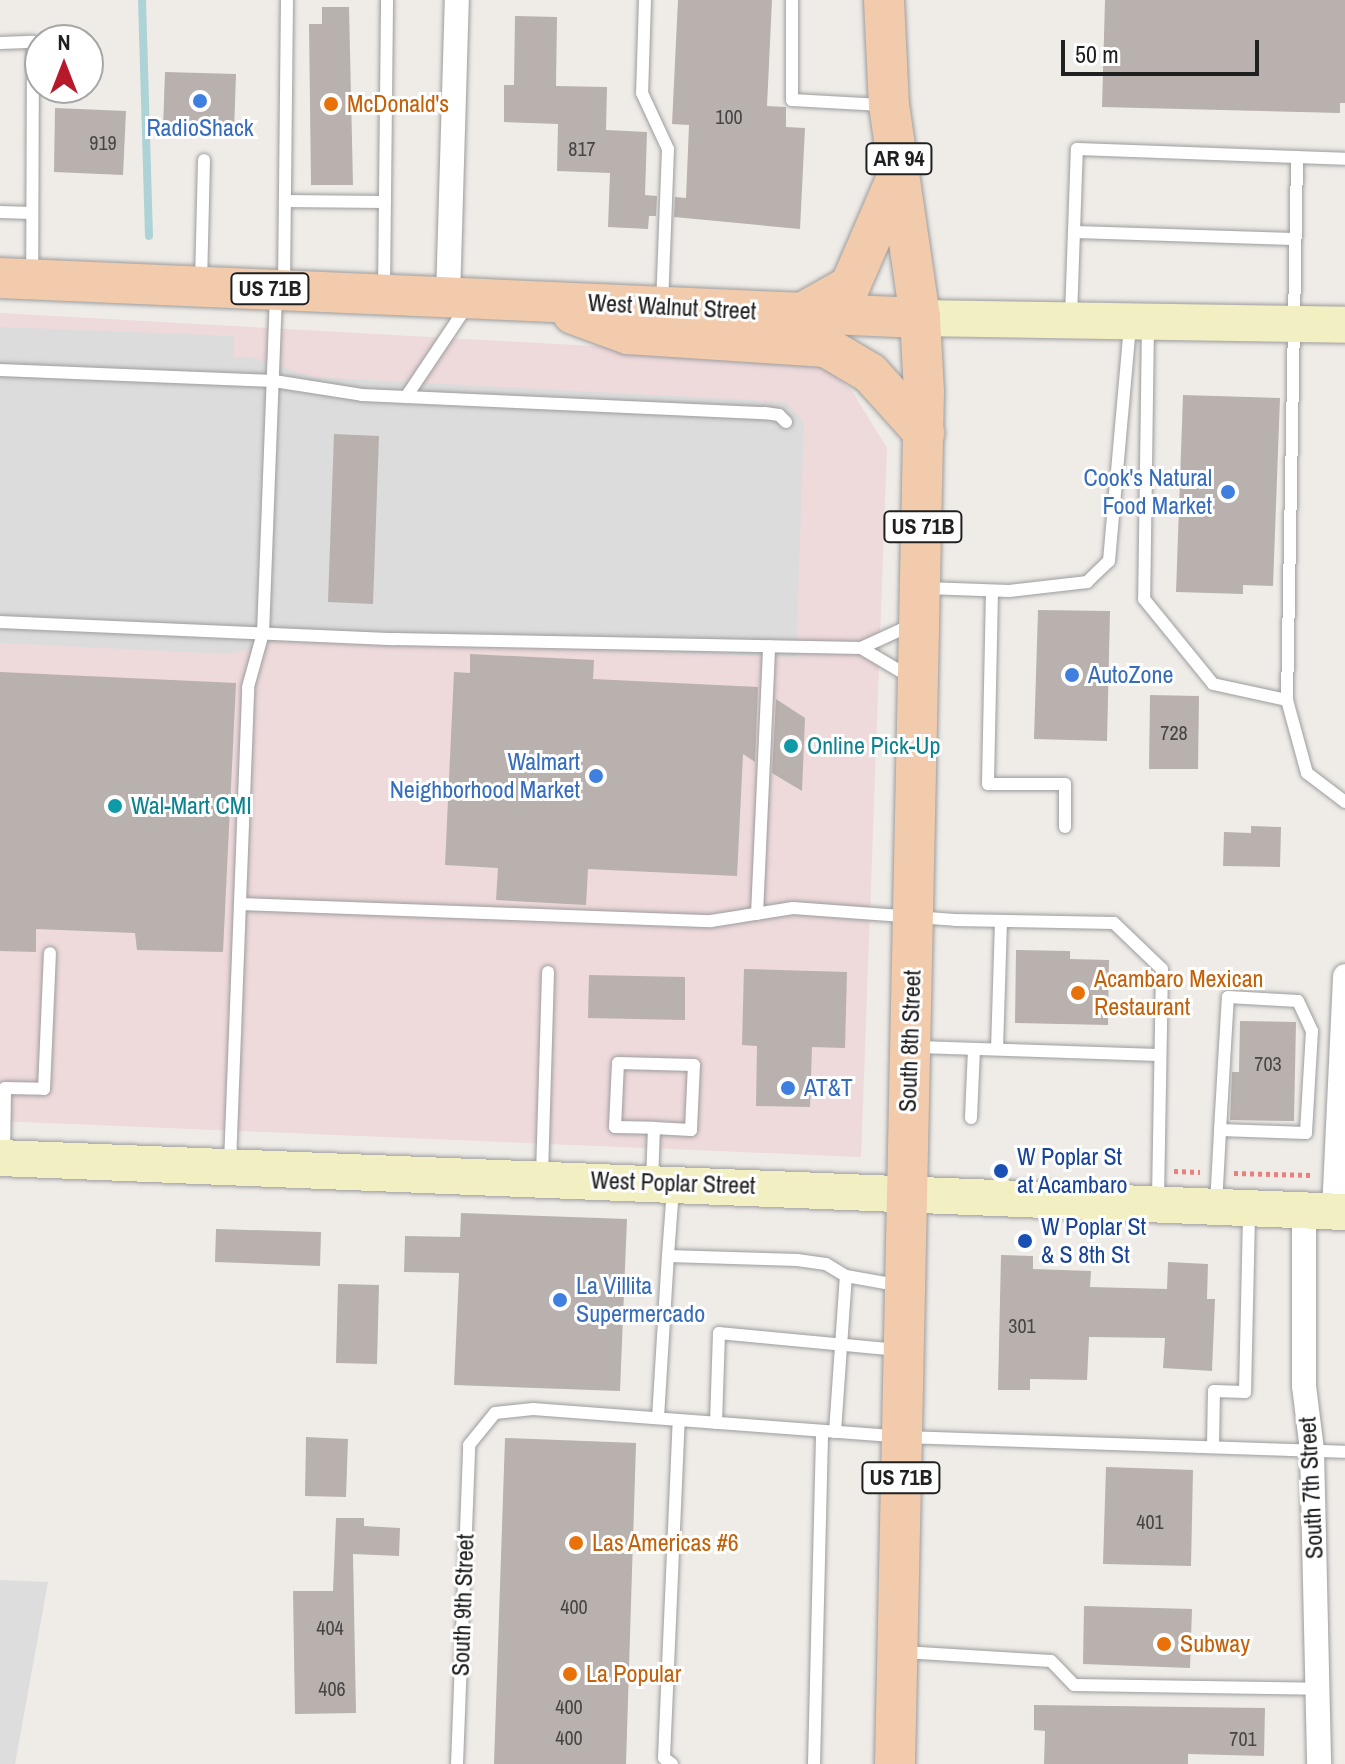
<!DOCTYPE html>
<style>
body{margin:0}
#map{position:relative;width:1345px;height:1764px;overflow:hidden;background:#efece8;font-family:"Archivo Narrow",sans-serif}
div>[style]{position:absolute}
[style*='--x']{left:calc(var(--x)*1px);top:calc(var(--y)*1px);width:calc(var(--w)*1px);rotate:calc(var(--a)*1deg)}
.residential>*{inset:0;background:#dedddd}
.commercial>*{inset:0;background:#eed9db}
.parking>*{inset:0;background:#dcdcdc}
.stream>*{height:8px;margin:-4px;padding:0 4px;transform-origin:4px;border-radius:4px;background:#add3d7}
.building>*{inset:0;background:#b8b1ae}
.path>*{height:5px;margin-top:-2.5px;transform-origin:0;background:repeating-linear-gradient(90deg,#e97f7f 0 4px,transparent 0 8px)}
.roads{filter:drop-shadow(0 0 2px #9d9d9d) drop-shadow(0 0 2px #9d9d9d)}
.lane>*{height:12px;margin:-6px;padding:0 6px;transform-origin:6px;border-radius:6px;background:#fff}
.street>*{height:24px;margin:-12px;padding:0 12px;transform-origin:12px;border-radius:12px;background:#fff}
.secondary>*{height:36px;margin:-18px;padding:0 18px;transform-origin:18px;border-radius:18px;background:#f2efc3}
.primary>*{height:40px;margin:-20px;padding:0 20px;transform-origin:20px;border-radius:20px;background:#f1cbab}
.dots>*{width:22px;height:22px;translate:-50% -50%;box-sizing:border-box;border:4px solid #fff;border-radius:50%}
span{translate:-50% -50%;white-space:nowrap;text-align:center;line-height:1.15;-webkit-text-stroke:6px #fff;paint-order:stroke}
.number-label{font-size:20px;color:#464444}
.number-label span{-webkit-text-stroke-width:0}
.shield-label span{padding:2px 6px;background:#fff;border:2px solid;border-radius:6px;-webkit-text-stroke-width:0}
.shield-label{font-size:22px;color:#202020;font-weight:700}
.food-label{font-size:24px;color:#c56008}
.left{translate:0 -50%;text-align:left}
.shop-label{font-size:24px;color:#366cbe}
.right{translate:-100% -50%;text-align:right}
.street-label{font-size:24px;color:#202020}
.culture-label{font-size:24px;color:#0d838f}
.transit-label{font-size:24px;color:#164399}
.north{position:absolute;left:24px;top:24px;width:80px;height:80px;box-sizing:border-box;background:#fff;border:2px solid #a6a6a6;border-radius:50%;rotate:0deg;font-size:22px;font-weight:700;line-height:32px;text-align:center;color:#202020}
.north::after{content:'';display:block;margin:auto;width:28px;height:36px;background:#b7192a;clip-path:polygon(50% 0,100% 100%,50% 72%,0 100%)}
.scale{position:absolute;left:1061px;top:40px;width:198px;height:36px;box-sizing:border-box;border:4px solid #202020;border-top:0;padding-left:10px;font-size:24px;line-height:28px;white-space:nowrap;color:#202020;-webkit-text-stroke:6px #fff;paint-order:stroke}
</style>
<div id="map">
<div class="residential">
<div style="clip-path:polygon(0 1580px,48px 1582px,15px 1764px,0 1764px)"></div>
</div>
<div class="commercial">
<div style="clip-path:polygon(0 313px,789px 357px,826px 368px,852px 391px,887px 448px,861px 1157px,0 1121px)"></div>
</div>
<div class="parking">
<div style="clip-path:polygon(0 327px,234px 336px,234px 357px,252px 357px,313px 377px,786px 402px,804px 422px,796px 657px,285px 639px,230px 654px,0 643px)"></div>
</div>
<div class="stream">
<div style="--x:142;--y:0;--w:236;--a:88.3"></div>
</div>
<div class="building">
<div style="clip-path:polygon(678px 0,772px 0,767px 106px,786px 107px,786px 127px,805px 128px,800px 229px,674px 217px,675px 197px,686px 198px,689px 125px,672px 124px)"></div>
<div style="clip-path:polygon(1105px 0,1345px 0,1345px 103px,1340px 103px,1340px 113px,1102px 107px)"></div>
<div style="clip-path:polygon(322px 7px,349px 7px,353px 185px,311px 185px,309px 24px,322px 24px)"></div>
<div style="clip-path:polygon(515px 16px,557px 17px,556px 86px,607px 87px,606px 130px,647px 132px,645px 195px,657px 196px,656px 216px,649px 216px,648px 229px,608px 227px,610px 173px,557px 171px,558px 124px,504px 122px,504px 85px,514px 85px)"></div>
<div style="clip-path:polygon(165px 72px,236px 74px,234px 131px,163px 128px)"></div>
<div style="clip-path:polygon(55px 108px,126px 111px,123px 175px,54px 172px)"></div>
<div style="clip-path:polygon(1183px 395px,1280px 398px,1273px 586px,1243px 585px,1243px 594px,1176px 592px)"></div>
<div style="clip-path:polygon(334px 434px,379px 436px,373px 604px,328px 602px)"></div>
<div style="clip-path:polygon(1038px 610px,1110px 611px,1107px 741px,1034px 739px)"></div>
<div style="clip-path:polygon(470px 654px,594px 660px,593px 679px,758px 687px,755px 762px,743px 754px,737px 876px,588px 869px,586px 905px,496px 900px,498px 868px,445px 865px,454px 672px,470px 673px)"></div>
<div style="clip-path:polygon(0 672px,236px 683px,223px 952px,137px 950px,135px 933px,36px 929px,36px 952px,0 951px)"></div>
<div style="clip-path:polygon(1150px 695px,1199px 696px,1198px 769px,1149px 769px)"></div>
<div style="clip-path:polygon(776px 699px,805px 718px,802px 791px,772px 773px)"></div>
<div style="clip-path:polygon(1251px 826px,1281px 827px,1280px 867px,1223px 866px,1224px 832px,1251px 833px)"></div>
<div style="clip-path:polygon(1016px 950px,1070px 951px,1070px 959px,1109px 960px,1108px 1025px,1015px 1023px)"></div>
<div style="clip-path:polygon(744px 969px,847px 972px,845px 1048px,812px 1047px,810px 1107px,756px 1106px,757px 1046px,742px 1045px)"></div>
<div style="clip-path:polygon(589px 975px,685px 977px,685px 1020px,588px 1018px)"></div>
<div style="clip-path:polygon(1240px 1021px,1296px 1022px,1294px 1121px,1230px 1120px,1232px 1072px,1239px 1072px)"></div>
<div style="clip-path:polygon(461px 1213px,627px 1219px,620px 1391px,454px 1385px,459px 1273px,404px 1272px,405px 1236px,460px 1237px)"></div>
<div style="clip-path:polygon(216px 1229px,321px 1232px,320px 1266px,215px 1262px)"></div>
<div style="clip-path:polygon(1001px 1255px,1033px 1256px,1033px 1269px,1091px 1271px,1090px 1287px,1167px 1289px,1168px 1262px,1208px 1264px,1207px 1299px,1215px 1299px,1212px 1371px,1163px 1368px,1165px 1338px,1089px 1337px,1087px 1380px,1030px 1379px,1030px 1390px,998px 1390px)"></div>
<div style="clip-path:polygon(338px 1284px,379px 1285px,377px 1364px,336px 1363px)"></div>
<div style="clip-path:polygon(306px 1437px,348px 1439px,346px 1497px,305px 1496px)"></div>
<div style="clip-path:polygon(505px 1438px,636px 1443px,626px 1764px,494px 1764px)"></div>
<div style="clip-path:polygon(1106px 1467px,1193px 1470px,1191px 1566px,1103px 1564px)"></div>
<div style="clip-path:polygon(336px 1518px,364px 1518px,364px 1526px,400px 1528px,399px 1556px,353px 1554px,356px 1713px,295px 1714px,293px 1591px,333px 1591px)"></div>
<div style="clip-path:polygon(1084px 1606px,1192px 1609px,1190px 1668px,1083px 1664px)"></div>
<div style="clip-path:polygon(1034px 1705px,1265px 1708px,1264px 1756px,1188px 1754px,1188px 1764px,1044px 1764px,1045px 1731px,1034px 1730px)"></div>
</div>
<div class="path">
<div style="--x:1174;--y:1171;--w:26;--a:2"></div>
<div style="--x:1234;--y:1173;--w:78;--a:1.5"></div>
</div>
<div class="roads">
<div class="lane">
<div style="--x:645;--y:0;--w:93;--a:91.8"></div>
<div style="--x:642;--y:93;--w:62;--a:65.1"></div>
<div style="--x:668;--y:149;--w:154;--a:92.2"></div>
<div style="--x:792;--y:0;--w:100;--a:90"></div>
<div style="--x:792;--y:100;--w:90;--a:3.2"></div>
<div style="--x:0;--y:43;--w:33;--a:-2"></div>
<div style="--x:33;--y:42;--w:230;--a:90.2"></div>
<div style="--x:285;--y:201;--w:100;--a:0.6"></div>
<div style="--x:0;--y:212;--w:32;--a:2"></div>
<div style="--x:1074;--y:232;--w:221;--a:1.8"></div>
<div style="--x:201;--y:283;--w:123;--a:-88.6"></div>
<div style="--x:284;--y:285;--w:285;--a:-89.4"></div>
<div style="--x:384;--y:291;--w:291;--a:-89.4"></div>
<div style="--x:1071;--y:317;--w:168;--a:-88"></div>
<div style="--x:1077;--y:149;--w:268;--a:2.1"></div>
<div style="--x:1148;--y:324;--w:275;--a:90.8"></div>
<div style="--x:1144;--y:599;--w:109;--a:50.9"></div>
<div style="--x:1213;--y:684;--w:76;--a:12.2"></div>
<div style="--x:1287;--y:700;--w:76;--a:74.7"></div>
<div style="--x:1307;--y:773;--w:48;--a:37.3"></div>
<div style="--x:0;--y:370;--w:274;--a:2.3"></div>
<div style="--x:274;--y:381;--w:89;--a:9"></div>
<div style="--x:362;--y:395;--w:403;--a:2.6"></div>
<div style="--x:765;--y:413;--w:14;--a:8"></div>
<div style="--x:779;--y:415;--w:10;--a:45"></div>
<div style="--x:406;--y:397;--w:110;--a:-56.2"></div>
<div style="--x:926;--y:588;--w:83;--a:2.1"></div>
<div style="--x:1009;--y:591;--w:79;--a:-6.6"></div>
<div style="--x:1087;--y:582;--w:30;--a:-44"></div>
<div style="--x:1109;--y:561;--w:238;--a:-84.9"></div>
<div style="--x:992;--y:591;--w:193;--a:91.2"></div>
<div style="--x:988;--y:784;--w:77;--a:0"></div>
<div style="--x:1065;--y:784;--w:43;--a:90"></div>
<div style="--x:0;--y:622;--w:394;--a:2.5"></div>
<div style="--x:394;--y:639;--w:467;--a:1.1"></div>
<div style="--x:861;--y:648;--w:55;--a:-24.7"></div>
<div style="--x:861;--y:648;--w:57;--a:30.6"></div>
<div style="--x:1287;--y:700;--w:543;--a:-88.94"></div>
<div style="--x:240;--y:904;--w:471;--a:2.1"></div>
<div style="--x:711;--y:921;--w:83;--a:-9"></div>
<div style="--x:793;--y:908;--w:162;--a:4.2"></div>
<div style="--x:955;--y:920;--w:159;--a:1.1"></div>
<div style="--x:1114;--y:923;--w:66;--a:43.8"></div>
<div style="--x:1162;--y:969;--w:233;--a:91"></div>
<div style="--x:757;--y:914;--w:268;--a:-87.4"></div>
<div style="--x:917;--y:1047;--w:243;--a:1.9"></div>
<div style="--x:997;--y:1049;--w:128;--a:-88.2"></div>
<div style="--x:971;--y:1118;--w:69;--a:-87.5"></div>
<div style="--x:4;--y:1155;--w:67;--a:-89.1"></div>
<div style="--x:5;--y:1088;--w:39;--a:1"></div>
<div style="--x:44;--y:1089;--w:136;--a:-87.5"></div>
<div style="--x:230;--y:1163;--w:476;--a:-87.8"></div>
<div style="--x:248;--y:687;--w:56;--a:-74.5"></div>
<div style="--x:263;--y:633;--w:336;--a:-87.8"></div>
<div style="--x:542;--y:1175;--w:203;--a:-88.3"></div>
<div style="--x:652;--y:1182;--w:54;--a:-87.9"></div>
<div style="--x:654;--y:1128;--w:37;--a:3"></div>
<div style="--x:691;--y:1130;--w:65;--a:-87.4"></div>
<div style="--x:694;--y:1065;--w:76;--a:-178.5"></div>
<div style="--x:618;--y:1063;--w:64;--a:92.7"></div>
<div style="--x:615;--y:1127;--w:39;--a:1"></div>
<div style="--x:673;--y:1189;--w:67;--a:94.3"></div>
<div style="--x:668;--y:1256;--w:129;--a:1.8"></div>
<div style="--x:797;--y:1260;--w:29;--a:8"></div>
<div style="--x:826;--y:1264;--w:23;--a:31"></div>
<div style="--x:1216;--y:1205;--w:75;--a:-86.9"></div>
<div style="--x:1220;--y:1130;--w:133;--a:-86.6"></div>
<div style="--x:1228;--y:997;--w:70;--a:3.3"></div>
<div style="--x:1298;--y:1001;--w:33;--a:65"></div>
<div style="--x:1312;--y:1031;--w:102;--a:93.4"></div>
<div style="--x:1306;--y:1133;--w:86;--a:-178"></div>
<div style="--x:658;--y:1418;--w:162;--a:-86.5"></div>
<div style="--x:716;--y:1423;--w:90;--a:-88.1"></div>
<div style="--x:719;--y:1333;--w:182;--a:5.4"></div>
<div style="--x:835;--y:1432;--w:156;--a:-86"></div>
<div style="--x:846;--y:1276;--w:57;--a:10.1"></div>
<div style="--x:1213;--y:1447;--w:56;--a:-89"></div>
<div style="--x:1214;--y:1391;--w:31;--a:2"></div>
<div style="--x:1245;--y:1392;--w:179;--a:-88.7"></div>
<div style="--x:903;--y:1652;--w:148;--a:3.5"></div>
<div style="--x:1051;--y:1661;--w:33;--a:46"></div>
<div style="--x:1074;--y:1685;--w:243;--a:0.9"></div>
<div style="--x:457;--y:1764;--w:319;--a:-87.8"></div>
<div style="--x:469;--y:1445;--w:41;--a:-50.9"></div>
<div style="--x:495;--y:1413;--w:38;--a:-6"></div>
<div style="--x:533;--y:1409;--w:370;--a:4.3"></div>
<div style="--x:902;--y:1437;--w:443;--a:1.9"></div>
<div style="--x:672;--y:1764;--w:10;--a:-143"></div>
<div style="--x:664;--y:1758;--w:338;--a:-87.5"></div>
<div style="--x:814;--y:1764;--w:333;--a:-88.6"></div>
</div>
<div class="street">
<div style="--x:448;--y:297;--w:297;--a:-88.3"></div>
<div style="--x:1334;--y:1211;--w:235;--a:-87.3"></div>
<div style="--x:1304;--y:1213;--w:173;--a:90"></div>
<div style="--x:1304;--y:1386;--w:64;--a:82.9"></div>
<div style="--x:1312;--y:1450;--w:314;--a:88.7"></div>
</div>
<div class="secondary">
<div style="--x:920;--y:318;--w:425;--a:0.9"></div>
<div style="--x:0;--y:1158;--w:1346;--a:2.3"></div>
</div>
<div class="primary">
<div style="--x:884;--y:0;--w:105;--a:87.3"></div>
<div style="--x:889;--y:105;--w:215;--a:81.7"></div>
<div style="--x:920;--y:318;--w:73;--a:86.9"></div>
<div style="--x:924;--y:391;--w:1373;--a:91.21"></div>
<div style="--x:0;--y:278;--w:921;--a:2.49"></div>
<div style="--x:802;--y:313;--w:55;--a:-29.4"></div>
<div style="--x:850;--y:286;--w:123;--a:-66.6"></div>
<div style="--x:573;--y:314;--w:59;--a:20"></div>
<div style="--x:628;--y:334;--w:198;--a:3.8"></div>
<div style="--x:826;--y:347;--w:51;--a:30.6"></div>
<div style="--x:870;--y:373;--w:81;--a:48"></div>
</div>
</div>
<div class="dots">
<div style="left:200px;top:101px;background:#3f7fe0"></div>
<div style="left:331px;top:104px;background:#e8710a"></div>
<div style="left:1228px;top:492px;background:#3f7fe0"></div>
<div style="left:1072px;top:675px;background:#3f7fe0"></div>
<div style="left:791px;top:746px;background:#0f9aa8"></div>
<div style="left:596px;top:776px;background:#3f7fe0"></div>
<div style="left:115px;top:806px;background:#0f9aa8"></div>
<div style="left:1078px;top:993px;background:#e8710a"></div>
<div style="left:788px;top:1088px;background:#3f7fe0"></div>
<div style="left:1001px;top:1171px;background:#1a4fb4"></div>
<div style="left:1025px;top:1241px;background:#1a4fb4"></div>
<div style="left:560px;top:1300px;background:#3f7fe0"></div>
<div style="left:576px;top:1543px;background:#e8710a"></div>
<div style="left:1164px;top:1644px;background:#e8710a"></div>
<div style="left:570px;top:1674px;background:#e8710a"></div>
</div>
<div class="number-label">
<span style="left:729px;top:116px">100</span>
<span style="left:103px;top:142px">919</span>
<span style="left:582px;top:148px">817</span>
<span style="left:1174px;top:732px">728</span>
<span style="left:1268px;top:1063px">703</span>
<span style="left:1022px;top:1325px">301</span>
<span style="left:1150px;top:1521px">401</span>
<span style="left:574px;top:1606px">400</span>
<span style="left:330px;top:1627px">404</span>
<span style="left:332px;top:1688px">406</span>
<span style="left:569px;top:1706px">400</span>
<span style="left:569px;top:1737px">400</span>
<span style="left:1243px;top:1738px">701</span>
</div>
<div class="shield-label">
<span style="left:899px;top:159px">AR 94</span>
<span style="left:270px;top:289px">US 71B</span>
<span style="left:923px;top:527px">US 71B</span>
<span style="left:901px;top:1478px">US 71B</span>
</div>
<div class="food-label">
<span class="left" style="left:347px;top:104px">McDonald's</span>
<span class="left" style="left:1094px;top:993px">Acambaro Mexican<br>Restaurant</span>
<span class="left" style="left:592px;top:1543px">Las Americas #6</span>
<span class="left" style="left:1180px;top:1644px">Subway</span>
<span class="left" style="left:586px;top:1674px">La Popular</span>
</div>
<div class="shop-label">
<span style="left:200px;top:128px">RadioShack</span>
<span class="right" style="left:1212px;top:492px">Cook's Natural<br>Food Market</span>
<span class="left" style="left:1088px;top:675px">AutoZone</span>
<span class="right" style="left:580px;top:776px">Walmart<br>Neighborhood Market</span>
<span class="left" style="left:804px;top:1088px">AT&amp;T</span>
<span class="left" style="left:576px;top:1300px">La Villita<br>Supermercado</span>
</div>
<div class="street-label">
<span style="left:672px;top:307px;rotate:3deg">West Walnut Street</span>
<span style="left:910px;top:1041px;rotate:-88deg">South 8th Street</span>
<span style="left:673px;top:1183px;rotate:2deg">West Poplar Street</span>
<span style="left:1311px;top:1488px;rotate:-93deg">South 7th Street</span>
<span style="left:463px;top:1605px;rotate:-88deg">South 9th Street</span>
</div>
<div class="culture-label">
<span class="left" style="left:807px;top:746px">Online Pick-Up</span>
<span class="left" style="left:131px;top:806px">Wal-Mart CMI</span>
</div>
<div class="transit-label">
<span class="left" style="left:1017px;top:1171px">W Poplar St<br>at Acambaro</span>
<span class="left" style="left:1041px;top:1241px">W Poplar St<br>&amp; S 8th St</span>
</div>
<div class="north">N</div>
<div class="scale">50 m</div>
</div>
